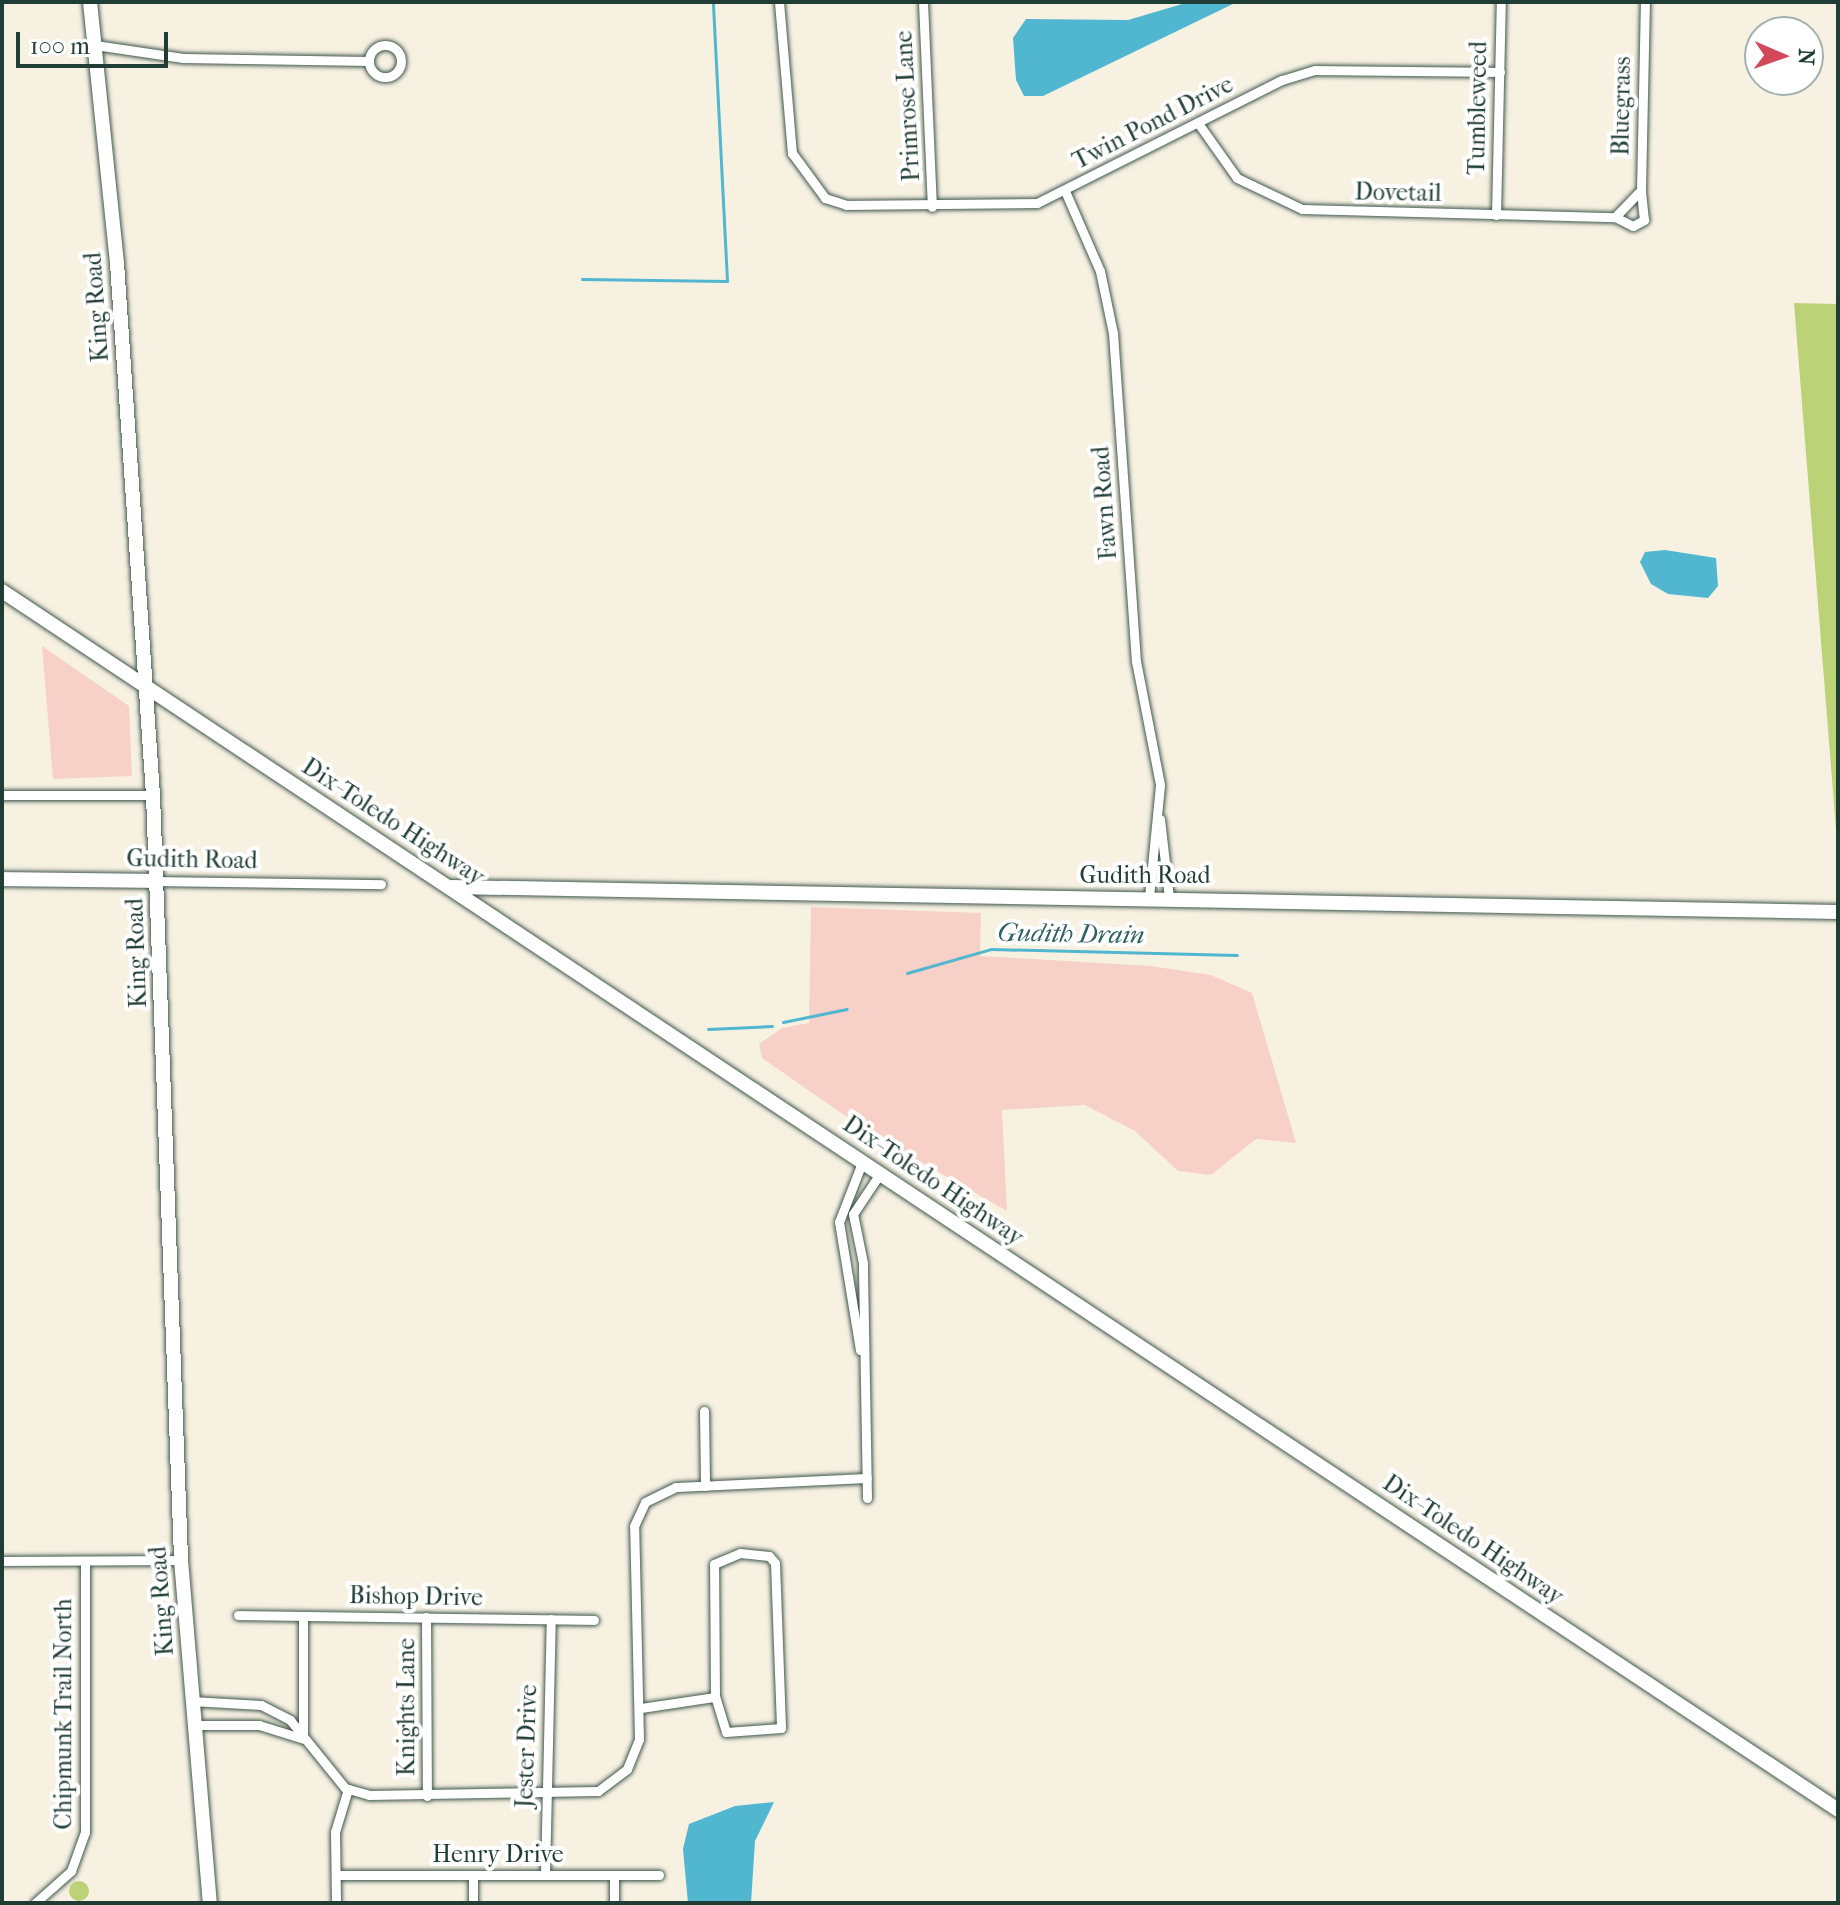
<!DOCTYPE html>
<style>
body{margin:0}
#map{position:relative;width:1840px;height:1905px;overflow:hidden;background:#f7f1e2;font-family:"IM FELL French Canon",serif}
div>[style]{position:absolute}
[style*='--x']{left:calc(var(--x)*1px);top:calc(var(--y)*1px);width:calc(var(--w)*1px);rotate:calc(var(--a)*1deg)}
.built>*{inset:0;background:#f7d1c7}
.green>*{inset:0;background:#bcd276}
.round{border-radius:50%}
.water>*{inset:0;background:#51b6d0}
.stream>*{height:3px;margin:-1.5px;padding:0 1.5px;transform-origin:1.5px;border-radius:1.5px;background:#51b6d0}
.roads{filter:drop-shadow(0 0 2px #3f584e) drop-shadow(0 0 2px #3f584e)}
.street>*{height:9px;margin:-4.5px;padding:0 4.5px;transform-origin:4.5px;border-radius:4.5px;background:#fff}
.street>.ring{margin:-4.5px;padding:0;box-sizing:content-box;background:none;border:9px solid #fff;border-radius:50%}
.secondary>*{height:14px;margin:-7px;padding:0 7px;transform-origin:7px;border-radius:7px;background:#fff}
.primary>*{height:14px;margin:-7px;padding:0 7px;transform-origin:7px;border-radius:7px;background:#fff}
span{translate:-50% -50%;white-space:nowrap;text-align:center;line-height:1.15;-webkit-text-stroke:8px #fff;paint-order:stroke}
.street-label{font-size:24px;color:#1f3d34}
.water-label{font-size:26px;color:#2e6163;font-style:italic}
.frame{position:absolute;inset:0;border:4px solid #1f3d34;pointer-events:none}
.north{position:absolute;left:1744px;top:16px;width:80px;height:80px;box-sizing:border-box;background:#fff;border:2px solid #a5b1ae;border-radius:50%;rotate:92deg;font-size:22px;font-weight:700;line-height:32px;text-align:center;color:#1f3d34}
.north::after{content:'';display:block;margin:auto;width:28px;height:36px;background:#d1495b;clip-path:polygon(50% 0,100% 100%,50% 72%,0 100%)}
.scale{position:absolute;left:16px;top:32px;width:152px;height:36px;box-sizing:border-box;border:4px solid #1f3d34;border-top:0;padding-left:10px;font-size:24px;line-height:28px;white-space:nowrap;color:#1f3d34;-webkit-text-stroke:6px #fff;paint-order:stroke}
</style>
<div id="map">
<div class="built">
<div style="clip-path:polygon(42px 646px,129px 706px,132px 776px,53px 779px)"></div>
<div style="clip-path:polygon(811px 907px,981px 913px,980px 956px,1150px 966px,1211px 975px,1252px 993px,1296px 1143px,1256px 1139px,1211px 1175px,1178px 1171px,1135px 1131px,1085px 1105px,1002px 1110px,1007px 1211px,870px 1133px,762px 1058px,759px 1044px,782px 1028px,809px 1023px)"></div>
</div>
<div class="green">
<div style="clip-path:polygon(1794px 303px,1838px 304px,1838px 854px)"></div>
<div class="round" style="left:69px;top:1881px;width:20px;height:20px"></div>
</div>
<div class="water">
<div style="clip-path:polygon(1189px 2px,1237px 2px,1043px 96px,1024px 96px,1016px 80px,1013px 38px,1026px 19px,1128px 20px)"></div>
<div style="clip-path:polygon(1665px 550px,1716px 558px,1718px 586px,1708px 598px,1668px 594px,1651px 584px,1640px 562px,1645px 552px)"></div>
<div style="clip-path:polygon(774px 1802px,755px 1841px,751px 1903px,688px 1903px,683px 1849px,689px 1824px,735px 1806px)"></div>
</div>
<div class="stream">
<div style="--x:582;--y:279;--w:145;--a:0.8"></div>
<div style="--x:727;--y:281;--w:279;--a:-92.9"></div>
<div style="--x:907;--y:973;--w:87;--a:-15.9"></div>
<div style="--x:991;--y:949;--w:246;--a:1.4"></div>
<div style="--x:783;--y:1022;--w:65;--a:-11.5"></div>
<div style="--x:708;--y:1029;--w:64;--a:-2.7"></div>
</div>
<div class="roads">
<div class="street">
<div style="--x:779;--y:2;--w:152;--a:85.1"></div>
<div style="--x:792;--y:153;--w:56;--a:53.7"></div>
<div style="--x:825;--y:198;--w:22;--a:18"></div>
<div style="--x:846;--y:205;--w:191;--a:-0.6"></div>
<div style="--x:1037;--y:203;--w:274;--a:-26.7"></div>
<div style="--x:1282;--y:80;--w:34;--a:-17"></div>
<div style="--x:1315;--y:70;--w:185;--a:0.6"></div>
<div style="--x:923;--y:2;--w:205;--a:87.5"></div>
<div class="ring" style="left:369px;top:45px;width:23px;height:23px"></div>
<div style="--x:95;--y:45;--w:89;--a:8.4"></div>
<div style="--x:183;--y:58;--w:185;--a:0.9"></div>
<div style="--x:1198;--y:123;--w:67;--a:54.7"></div>
<div style="--x:1237;--y:178;--w:72;--a:25.5"></div>
<div style="--x:1302;--y:209;--w:313;--a:1.5"></div>
<div style="--x:1615;--y:217;--w:37;--a:-46"></div>
<div style="--x:1641;--y:190;--w:188;--a:-88.8"></div>
<div style="--x:1065;--y:191;--w:87;--a:66.4"></div>
<div style="--x:1100;--y:271;--w:63;--a:78.2"></div>
<div style="--x:1113;--y:333;--w:329;--a:86"></div>
<div style="--x:1136;--y:661;--w:126;--a:79"></div>
<div style="--x:1160;--y:785;--w:113;--a:95.6"></div>
<div style="--x:1496;--y:215;--w:213;--a:-88.7"></div>
<div style="--x:1615;--y:217;--w:20;--a:27"></div>
<div style="--x:1633;--y:226;--w:13;--a:-29"></div>
<div style="--x:1644;--y:220;--w:30;--a:-96"></div>
<div style="--x:2;--y:795;--w:151;--a:0"></div>
<div style="--x:1160;--y:819;--w:80;--a:83.5"></div>
<div style="--x:156;--y:881;--w:225;--a:0.8"></div>
<div style="--x:860;--y:1350;--w:130;--a:-99.3"></div>
<div style="--x:839;--y:1222;--w:66;--a:-68.8"></div>
<div style="--x:704;--y:1411;--w:75;--a:89.2"></div>
<div style="--x:867;--y:1498;--w:235;--a:-91"></div>
<div style="--x:863;--y:1263;--w:50;--a:-101.5"></div>
<div style="--x:853;--y:1214;--w:50;--a:-56.3"></div>
<div style="--x:2;--y:1561;--w:179;--a:-0.3"></div>
<div style="--x:238;--y:1615;--w:356;--a:0.8"></div>
<div style="--x:303;--y:1616;--w:119;--a:90"></div>
<div style="--x:426;--y:1617;--w:179;--a:89.7"></div>
<div style="--x:191;--y:1701;--w:70;--a:3.3"></div>
<div style="--x:261;--y:1705;--w:33;--a:27"></div>
<div style="--x:290;--y:1720;--w:87;--a:51"></div>
<div style="--x:345;--y:1788;--w:25;--a:16"></div>
<div style="--x:369;--y:1795;--w:229;--a:-1"></div>
<div style="--x:598;--y:1791;--w:36;--a:-37"></div>
<div style="--x:627;--y:1769;--w:32;--a:-68"></div>
<div style="--x:639;--y:1739;--w:213;--a:-91.3"></div>
<div style="--x:634;--y:1526;--w:26;--a:-65"></div>
<div style="--x:645;--y:1502;--w:34;--a:-26"></div>
<div style="--x:676;--y:1487;--w:191;--a:-2.7"></div>
<div style="--x:641;--y:1708;--w:75;--a:-8.5"></div>
<div style="--x:715;--y:1697;--w:133;--a:-90.4"></div>
<div style="--x:714;--y:1564;--w:28;--a:-23"></div>
<div style="--x:740;--y:1553;--w:29;--a:6"></div>
<div style="--x:769;--y:1556;--w:9;--a:49"></div>
<div style="--x:775;--y:1563;--w:165;--a:87.9"></div>
<div style="--x:781;--y:1728;--w:55;--a:175.8"></div>
<div style="--x:726;--y:1732;--w:37;--a:-107"></div>
<div style="--x:195;--y:1725;--w:64;--a:0"></div>
<div style="--x:259;--y:1725;--w:47;--a:17.3"></div>
<div style="--x:337;--y:1875;--w:322;--a:0"></div>
<div style="--x:545;--y:1875;--w:256;--a:-88.7"></div>
<div style="--x:614;--y:1875;--w:28;--a:90"></div>
<div style="--x:35;--y:1903;--w:48;--a:-41.6"></div>
<div style="--x:71;--y:1871;--w:41;--a:-70.3"></div>
<div style="--x:85;--y:1832;--w:271;--a:-90"></div>
<div style="--x:336;--y:1903;--w:71;--a:-90.8"></div>
<div style="--x:335;--y:1832;--w:45;--a:-73.2"></div>
<div style="--x:473;--y:1903;--w:28;--a:-90"></div>
</div>
<div class="secondary">
<div style="--x:90;--y:2;--w:262;--a:84.1"></div>
<div style="--x:117;--y:263;--w:533;--a:86.13"></div>
<div style="--x:153;--y:795;--w:766;--a:87.9"></div>
<div style="--x:181;--y:1560;--w:344;--a:85.2"></div>
<div style="--x:2;--y:879;--w:154;--a:0.7"></div>
<div style="--x:452;--y:887;--w:1386;--a:1.03"></div>
</div>
<div class="primary">
<div style="--x:2;--y:591;--w:2204;--a:33.58"></div>
</div>
</div>
<div class="street-label">
<span style="left:908px;top:106px;rotate:-93deg">Primrose Lane</span>
<span style="left:1622px;top:106px;rotate:-89deg">Bluegrass</span>
<span style="left:1478px;top:108px;rotate:-89deg">Tumbleweed</span>
<span style="left:1153px;top:123px;rotate:-27deg">Twin Pond Drive</span>
<span style="left:1398px;top:193px;rotate:1deg">Dovetail</span>
<span style="left:97px;top:307px;rotate:-94deg">King Road</span>
<span style="left:1105px;top:503px;rotate:-94deg">Fawn Road</span>
<span style="left:393px;top:822px;rotate:33deg">Dix-Toledo Highway</span>
<span style="left:192px;top:860px;rotate:1deg">Gudith Road</span>
<span style="left:1145px;top:876px">Gudith Road</span>
<span style="left:137px;top:953px;rotate:-92deg">King Road</span>
<span style="left:933px;top:1181px;rotate:34deg">Dix-Toledo Highway</span>
<span style="left:1473px;top:1540px;rotate:34deg">Dix-Toledo Highway</span>
<span style="left:416px;top:1597px;rotate:1deg">Bishop Drive</span>
<span style="left:162px;top:1601px;rotate:-94deg">King Road</span>
<span style="left:407px;top:1707px;rotate:-90deg">Knights Lane</span>
<span style="left:64px;top:1714px;rotate:-90deg">Chipmunk Trail North</span>
<span style="left:527px;top:1746px;rotate:-88deg">Jester Drive</span>
<span style="left:498px;top:1855px">Henry Drive</span>
</div>
<div class="water-label">
<span style="left:1071px;top:934px;rotate:1deg">Gudith Drain</span>
</div>
<div class="frame"></div>
<div class="north">N</div>
<div class="scale">100 m</div>
</div>
